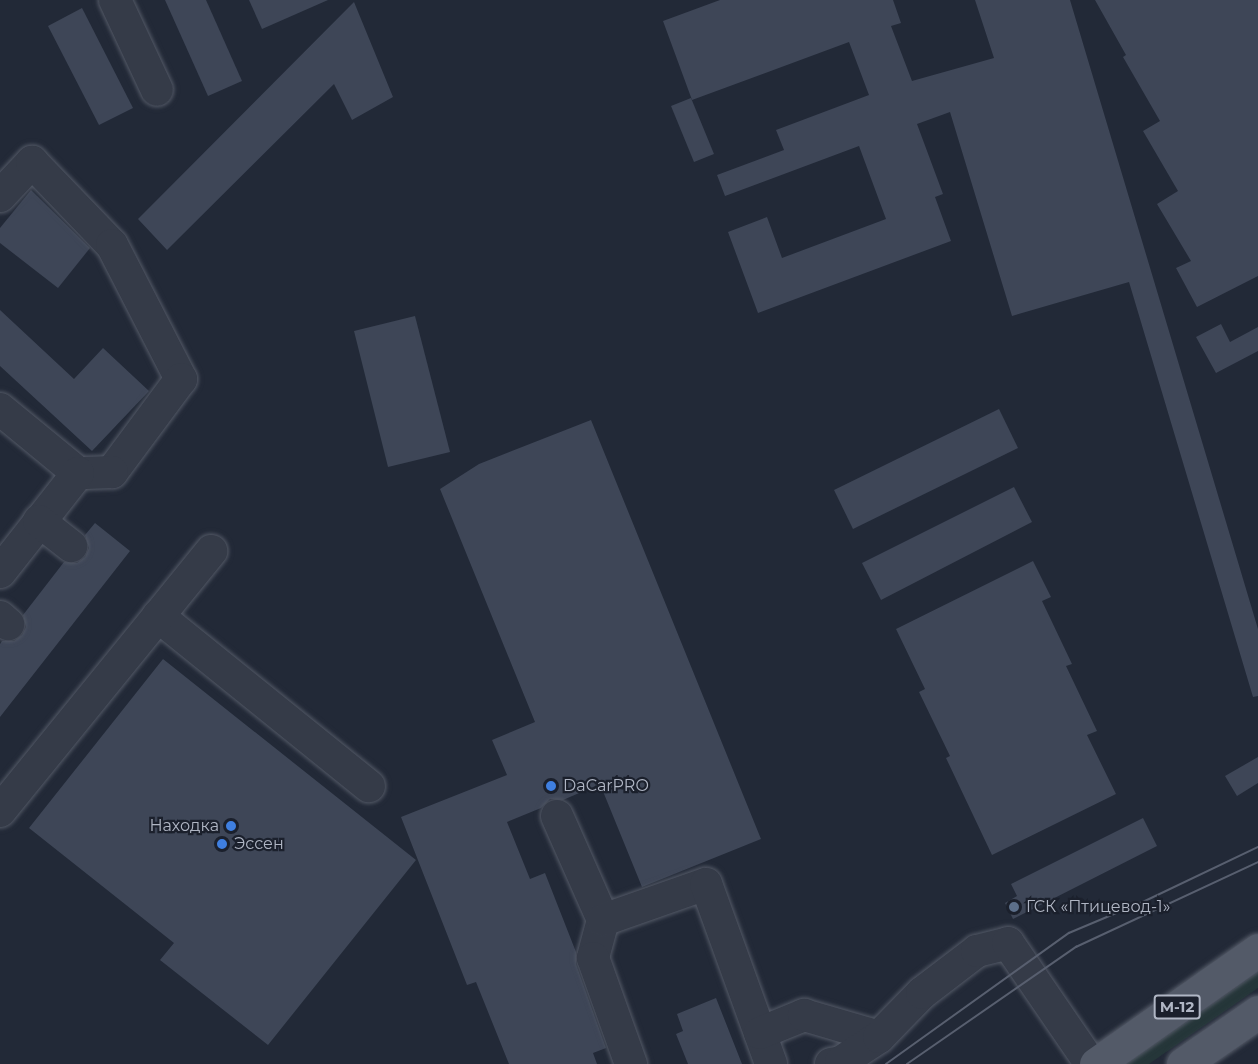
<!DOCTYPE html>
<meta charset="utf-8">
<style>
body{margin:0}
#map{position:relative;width:1258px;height:1064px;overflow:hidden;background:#222937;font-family:Montserrat,sans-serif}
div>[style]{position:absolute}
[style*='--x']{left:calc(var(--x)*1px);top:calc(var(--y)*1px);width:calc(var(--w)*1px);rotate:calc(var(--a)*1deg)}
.green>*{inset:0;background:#253639}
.building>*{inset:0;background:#3e4657}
.roads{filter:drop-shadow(0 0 2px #535966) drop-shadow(0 0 2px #535966)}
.minor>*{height:32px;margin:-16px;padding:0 16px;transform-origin:16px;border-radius:16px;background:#353b48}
.major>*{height:33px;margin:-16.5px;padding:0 16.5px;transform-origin:16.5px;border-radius:16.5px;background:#535a68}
.tram>*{height:1.5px;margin:-0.75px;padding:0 0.75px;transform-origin:0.75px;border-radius:0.75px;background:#585f6f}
.dots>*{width:16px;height:16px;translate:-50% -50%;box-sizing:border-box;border:3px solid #1b202c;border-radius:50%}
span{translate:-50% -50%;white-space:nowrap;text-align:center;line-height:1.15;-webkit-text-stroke:4.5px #1b202c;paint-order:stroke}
.shield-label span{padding:2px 4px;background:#1b202c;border:2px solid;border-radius:4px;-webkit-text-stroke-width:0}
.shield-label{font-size:15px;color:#b0b6c4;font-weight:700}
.poi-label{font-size:16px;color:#b0b6c4}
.left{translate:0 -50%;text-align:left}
.right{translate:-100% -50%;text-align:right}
</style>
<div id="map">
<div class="green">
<div style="clip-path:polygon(1258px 972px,1258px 988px,1149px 1064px,1126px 1064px)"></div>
</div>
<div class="building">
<div style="clip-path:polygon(165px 0,206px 0,242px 81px,208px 96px)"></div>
<div style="clip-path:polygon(249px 0,328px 0,262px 29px)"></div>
<div style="clip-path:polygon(720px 0,893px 0,901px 23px,891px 26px,912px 81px,994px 58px,975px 0,1070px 0,1258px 629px,1258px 696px,1253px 697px,1129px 282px,1012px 316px,950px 112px,917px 124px,943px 194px,935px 197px,951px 241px,758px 313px,728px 232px,767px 217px,782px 258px,886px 219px,859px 146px,725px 196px,717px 175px,784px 150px,776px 130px,869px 95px,849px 42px,692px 100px,663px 21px)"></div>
<div style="clip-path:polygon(1095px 0,1258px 0,1258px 276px,1197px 307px,1176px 268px,1191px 261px,1157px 204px,1178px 191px,1143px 131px,1160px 121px,1123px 57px,1126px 55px)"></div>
<div style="clip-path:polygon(354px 2px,393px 97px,352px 120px,334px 84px,167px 250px,138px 219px)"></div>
<div style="clip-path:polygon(82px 8px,133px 108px,99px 125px,48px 26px)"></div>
<div style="clip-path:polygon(691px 98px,714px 154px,694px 162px,671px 106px)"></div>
<div style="clip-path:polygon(31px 190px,90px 248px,58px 288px,0 243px,0 228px)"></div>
<div style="clip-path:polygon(0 310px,74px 379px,103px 348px,149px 391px,92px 451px,0 366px)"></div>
<div style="clip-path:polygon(415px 316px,450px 452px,388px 467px,354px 331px)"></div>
<div style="clip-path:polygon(1221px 324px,1230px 342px,1258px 327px,1258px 351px,1216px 373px,1196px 337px)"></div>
<div style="clip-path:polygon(999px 409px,1018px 448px,853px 529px,834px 490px)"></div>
<div style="clip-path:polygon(591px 420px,761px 839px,642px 887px,600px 784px,563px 800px,550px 799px,541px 808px,507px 822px,530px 879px,545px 873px,576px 952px,576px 964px,606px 1048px,593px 1053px,597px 1064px,509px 1064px,476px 982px,467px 985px,401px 817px,507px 775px,492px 740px,535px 722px,440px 489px,479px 464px)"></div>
<div style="clip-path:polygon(1014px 487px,1032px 522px,881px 600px,862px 563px)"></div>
<div style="clip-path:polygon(95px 523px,130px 551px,0 717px,0 644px,2px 641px,14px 641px,22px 635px,26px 627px,23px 615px,64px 562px,77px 563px,85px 557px,89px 548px,85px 535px)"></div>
<div style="clip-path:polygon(1033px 561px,1051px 597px,1042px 601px,1072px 664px,1066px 666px,1097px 731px,1087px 735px,1116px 794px,992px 855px,946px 758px,950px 756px,919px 692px,925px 689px,896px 629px)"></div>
<div style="clip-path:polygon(163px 659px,416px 860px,268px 1045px,160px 960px,174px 943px,29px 828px)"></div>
<div style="clip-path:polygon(1258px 757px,1258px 783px,1237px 796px,1225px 776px)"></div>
<div style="clip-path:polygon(1143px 818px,1157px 846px,1013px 919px,1005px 903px,1017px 896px,1011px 884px)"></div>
<div style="clip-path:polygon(716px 998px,742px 1064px,688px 1064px,676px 1034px,683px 1031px,677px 1014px)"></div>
</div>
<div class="roads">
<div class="minor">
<div style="--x:115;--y:0;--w:99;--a:65"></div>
<div style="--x:0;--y:196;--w:47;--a:-46.7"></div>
<div style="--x:32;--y:162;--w:115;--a:46.1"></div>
<div style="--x:112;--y:245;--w:151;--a:62.8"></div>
<div style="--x:181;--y:379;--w:116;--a:126.6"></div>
<div style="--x:112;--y:472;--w:34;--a:178"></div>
<div style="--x:0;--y:409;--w:101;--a:39.4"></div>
<div style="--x:78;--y:473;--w:126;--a:128.2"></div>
<div style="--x:39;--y:521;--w:41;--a:38"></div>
<div style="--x:158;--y:616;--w:271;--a:38.9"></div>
<div style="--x:0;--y:617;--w:11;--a:41"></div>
<div style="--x:0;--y:811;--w:335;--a:-50.9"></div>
<div style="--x:557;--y:816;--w:114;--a:66.1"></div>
<div style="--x:603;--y:920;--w:39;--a:105"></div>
<div style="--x:593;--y:958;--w:113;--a:70.3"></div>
<div style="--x:603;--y:920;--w:109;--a:-19.3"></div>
<div style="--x:706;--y:884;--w:191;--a:70.1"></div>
<div style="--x:760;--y:1033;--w:48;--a:-22.2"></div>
<div style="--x:804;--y:1015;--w:78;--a:16.3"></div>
<div style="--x:831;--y:1064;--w:10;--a:-11"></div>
<div style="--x:841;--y:1062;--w:45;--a:-33.3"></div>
<div style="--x:879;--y:1037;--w:62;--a:-45.7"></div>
<div style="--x:922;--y:993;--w:69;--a:-37.4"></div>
<div style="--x:977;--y:951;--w:32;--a:-14"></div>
<div style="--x:1008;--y:943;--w:147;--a:55.6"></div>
</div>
<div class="major">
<div style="--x:1096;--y:1064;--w:198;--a:-35.1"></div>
<div style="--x:1183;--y:1064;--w:91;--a:-34.7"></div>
</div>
</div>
<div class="tram">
<div style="--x:886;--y:1064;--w:225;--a:-35.6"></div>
<div style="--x:1069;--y:933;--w:82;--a:-22.8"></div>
<div style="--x:1145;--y:901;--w:125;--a:-25.5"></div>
<div style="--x:907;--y:1064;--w:206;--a:-34.7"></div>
<div style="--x:1076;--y:947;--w:201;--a:-25"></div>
</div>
<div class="dots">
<div style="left:551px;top:786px;background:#3f7fe0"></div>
<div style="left:231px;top:826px;background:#3f7fe0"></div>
<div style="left:222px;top:844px;background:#3f7fe0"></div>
<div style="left:1014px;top:907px;background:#5c6f8a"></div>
</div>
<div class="shield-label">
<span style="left:1177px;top:1007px">М-12</span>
</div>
<div class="poi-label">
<span class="left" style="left:563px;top:786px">DaCarPRO</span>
<span class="right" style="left:219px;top:826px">Находка</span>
<span class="left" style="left:234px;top:844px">Эссен</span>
<span class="left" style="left:1026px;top:907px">ГСК «Птицевод-1»</span>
</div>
</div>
